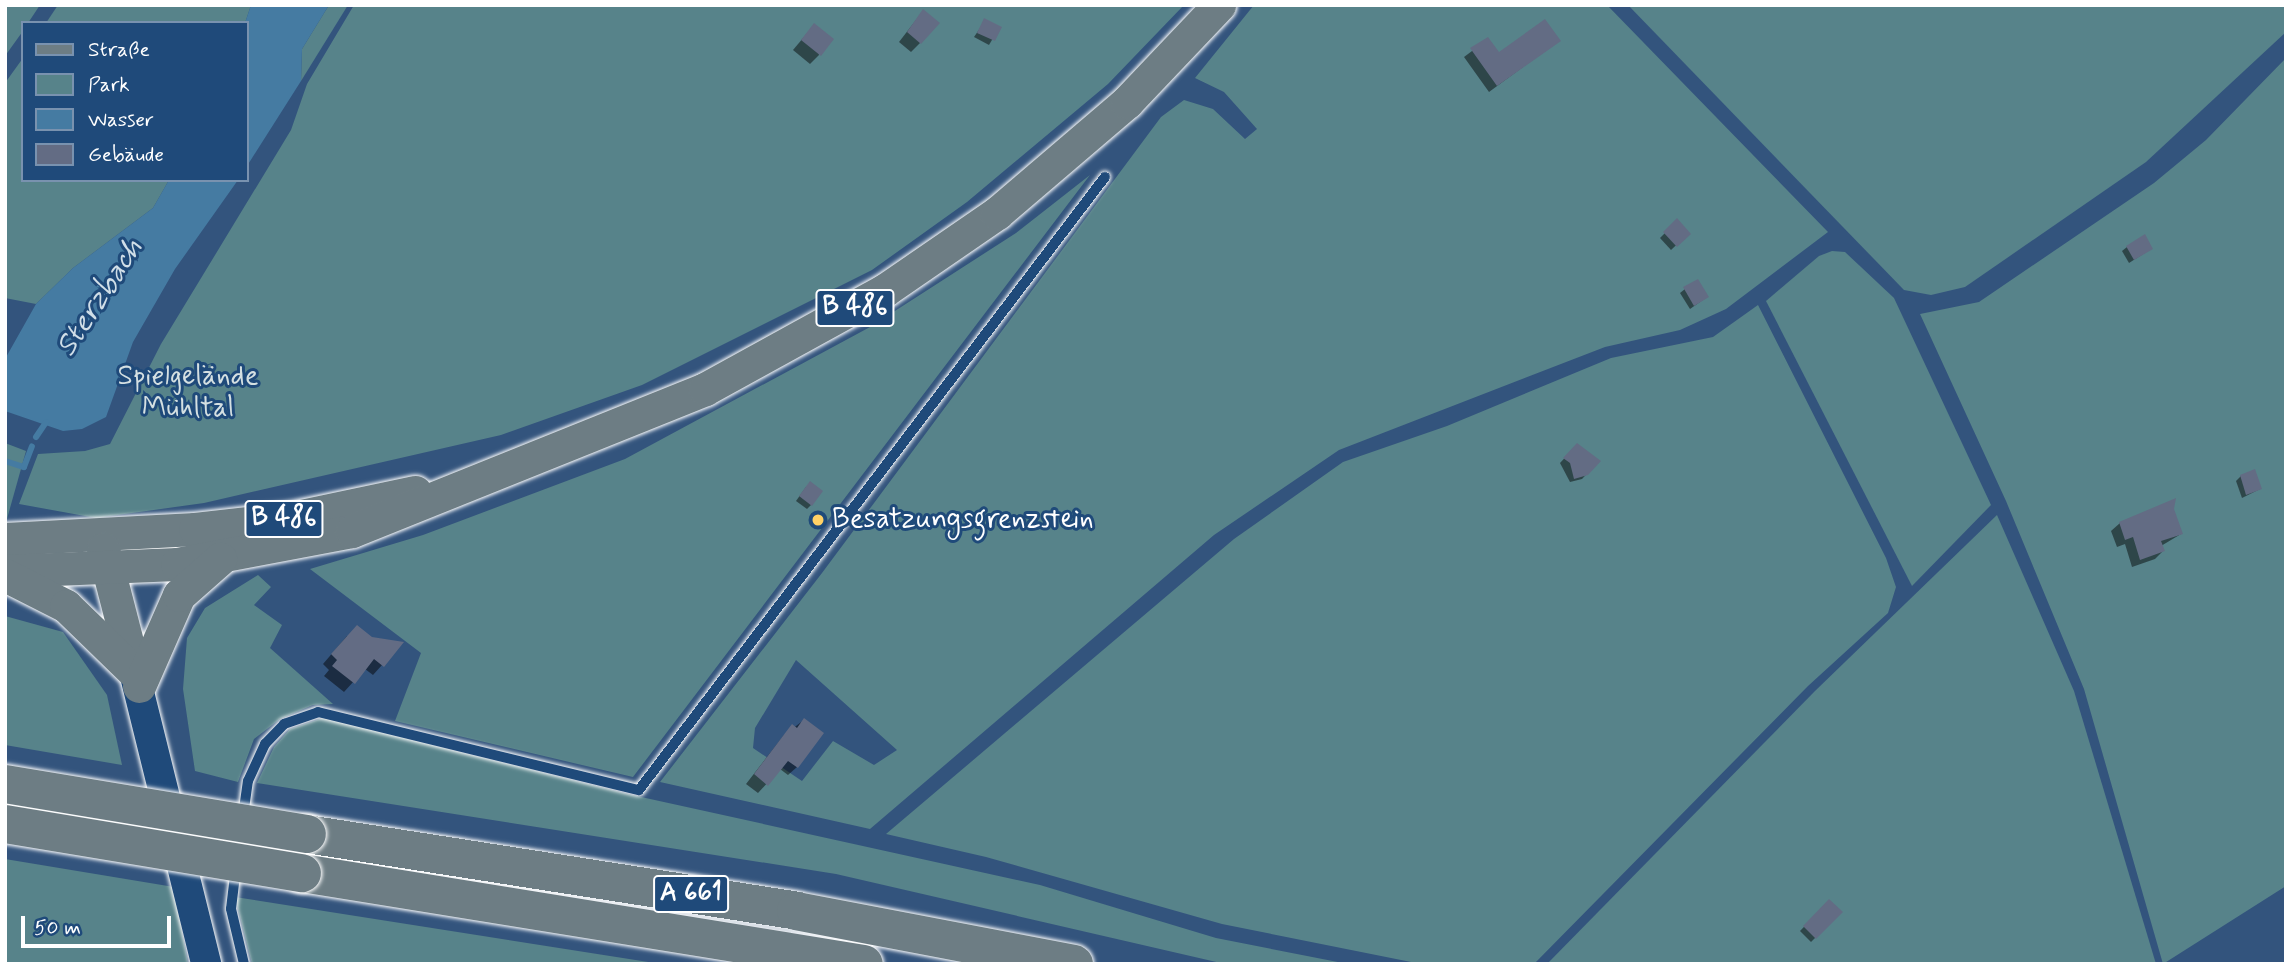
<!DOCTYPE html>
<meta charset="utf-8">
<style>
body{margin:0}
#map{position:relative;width:2291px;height:969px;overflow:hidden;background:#33547d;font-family:Mynerve,sans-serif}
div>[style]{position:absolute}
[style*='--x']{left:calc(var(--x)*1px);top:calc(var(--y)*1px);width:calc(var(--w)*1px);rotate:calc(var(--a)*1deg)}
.green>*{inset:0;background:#57838a}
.water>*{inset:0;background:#457ba2}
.shadow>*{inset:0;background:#0007}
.stream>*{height:6px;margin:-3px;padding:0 3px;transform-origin:3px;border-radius:3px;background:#457ba2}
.building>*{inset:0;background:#636c84}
.roads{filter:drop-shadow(0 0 2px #fff) drop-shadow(0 0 2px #fff)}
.service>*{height:10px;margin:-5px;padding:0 5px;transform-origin:5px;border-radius:5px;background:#1f4a7a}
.secondary>*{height:30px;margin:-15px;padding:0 15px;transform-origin:15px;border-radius:15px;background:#1f4a7a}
.primary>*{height:33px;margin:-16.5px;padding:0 16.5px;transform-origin:16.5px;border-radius:16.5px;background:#6d7d84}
.motorway>*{height:38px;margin:-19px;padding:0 19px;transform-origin:19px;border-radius:19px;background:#6d7d84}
.bridges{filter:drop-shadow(0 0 2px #fff) drop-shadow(0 0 2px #fff)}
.motorway-bridge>*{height:38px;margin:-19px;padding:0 19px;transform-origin:19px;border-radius:19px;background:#6d7d84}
.dots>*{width:19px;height:19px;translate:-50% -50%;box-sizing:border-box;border:4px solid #1f4a7a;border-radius:50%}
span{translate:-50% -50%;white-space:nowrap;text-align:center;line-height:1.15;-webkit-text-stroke:6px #1f4a7a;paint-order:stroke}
.shield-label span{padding:2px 5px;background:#1f4a7a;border:2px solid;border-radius:5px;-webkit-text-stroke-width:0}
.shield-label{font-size:26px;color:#fff;font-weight:700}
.park-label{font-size:28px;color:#d5e0e2}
.poi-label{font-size:28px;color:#fff}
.left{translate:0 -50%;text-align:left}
.water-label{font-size:30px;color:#d0dee8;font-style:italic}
.frame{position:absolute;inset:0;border:7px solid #fff;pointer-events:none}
.legend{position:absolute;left:21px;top:21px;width:228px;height:161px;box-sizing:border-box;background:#1f4a7a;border:2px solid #7992af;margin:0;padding:9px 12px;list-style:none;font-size:21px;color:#fff}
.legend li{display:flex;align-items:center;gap:14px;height:35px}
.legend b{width:35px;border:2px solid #7992af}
.scale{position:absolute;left:21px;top:916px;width:150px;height:32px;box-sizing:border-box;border:4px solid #fff;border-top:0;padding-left:9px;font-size:21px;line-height:24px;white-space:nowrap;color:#fff;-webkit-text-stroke:5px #1f4a7a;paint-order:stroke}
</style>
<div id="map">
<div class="green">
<div style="clip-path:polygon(5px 5px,40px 5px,28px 23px,23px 23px,23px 31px,5px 56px)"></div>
<div style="clip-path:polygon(58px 5px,251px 5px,245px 23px,46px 23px)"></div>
<div style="clip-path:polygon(329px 5px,348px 5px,301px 81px,302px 49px)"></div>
<div style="clip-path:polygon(354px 5px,1184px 5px,1108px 84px,967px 202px,872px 270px,642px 385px,501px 435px,204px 503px,96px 518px,19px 504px,38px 454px,85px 451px,110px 444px,161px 344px,291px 130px,307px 84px)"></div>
<div style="clip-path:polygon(evenodd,1254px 5px,1607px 5px,1828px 232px,1726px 309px,1680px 330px,1605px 347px,1339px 450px,1214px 535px,870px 829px,660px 782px,822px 573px,1161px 117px,1184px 100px,1213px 109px,1245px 139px,1257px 129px,1224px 92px,1195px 78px,1254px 5px,796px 660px,897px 750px,874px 765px,833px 741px,802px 781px,753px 748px,755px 728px,796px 660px)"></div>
<div style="clip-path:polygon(1628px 5px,2286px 5px,2286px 32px,2146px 162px,1965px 287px,1931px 295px,1904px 290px)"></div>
<div style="clip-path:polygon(23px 58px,23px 180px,169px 180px,153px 208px,73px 268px,36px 304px,5px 298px,5px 83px)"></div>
<div style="clip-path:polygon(2286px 58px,2286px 886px,2163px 964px,2084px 689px,2006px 501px,1920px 314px,1979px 302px,2154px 183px,2206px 140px)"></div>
<div style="clip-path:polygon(1090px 175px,633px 777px,395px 721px,421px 653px,310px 569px,423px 535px,625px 459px,870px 327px,1016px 233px)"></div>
<div style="clip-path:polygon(1832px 251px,1845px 252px,1894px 298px,1991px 505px,1912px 586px,1766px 301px,1819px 256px)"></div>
<div style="clip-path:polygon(1758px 305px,1886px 558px,1896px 587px,1888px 613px,1808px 686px,1534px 964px,1421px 964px,1222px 924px,986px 857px,886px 834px,1234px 539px,1343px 462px,1447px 426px,1611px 358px,1713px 337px)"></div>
<div style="clip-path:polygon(5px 443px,26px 451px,5px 526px)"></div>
<div style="clip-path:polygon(1997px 515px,2074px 691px,2156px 964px,1547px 964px,1815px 691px)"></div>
<div style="clip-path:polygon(258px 575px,271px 587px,254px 605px,282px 625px,270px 648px,333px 704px,313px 705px,280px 719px,254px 739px,238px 782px,195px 771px,183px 689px,187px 638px,205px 608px)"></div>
<div style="clip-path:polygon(5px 616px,63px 632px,107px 695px,122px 765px,5px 745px)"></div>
<div style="clip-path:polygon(323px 718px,632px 795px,1040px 885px,1216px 938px,1348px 964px,1225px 964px,836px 874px,257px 783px,274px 747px,290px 729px)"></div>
<div style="clip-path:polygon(5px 859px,174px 887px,188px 964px,5px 964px)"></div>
<div style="clip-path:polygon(235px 897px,661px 964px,252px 964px)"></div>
</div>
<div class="water">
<div style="clip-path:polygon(251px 5px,329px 5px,302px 49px,301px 81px,247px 166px,245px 23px)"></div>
<div style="clip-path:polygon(169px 180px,238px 180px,175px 269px,133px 342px,106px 417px,82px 429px,63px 431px,5px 411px,5px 359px,36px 304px,73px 268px,153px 208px)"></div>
</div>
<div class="shadow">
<div style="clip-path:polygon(923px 11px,920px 43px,911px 52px,899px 42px)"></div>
<div style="clip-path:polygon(985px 21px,999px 28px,989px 45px,974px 37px)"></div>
<div style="clip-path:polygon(814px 25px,819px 55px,810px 64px,793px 50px)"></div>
<div style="clip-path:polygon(1488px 39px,1498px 55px,1558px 41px,1489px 92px,1464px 57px)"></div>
<div style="clip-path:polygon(1677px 221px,1688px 234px,1671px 250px,1660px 238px)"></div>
<div style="clip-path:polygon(2127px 247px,2151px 249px,2129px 263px,2122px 251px)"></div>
<div style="clip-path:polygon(1685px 289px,1707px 297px,1690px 309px,1680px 293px)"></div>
<div style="clip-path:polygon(1577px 445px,1598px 462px,1582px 479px,1570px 482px,1560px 463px)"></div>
<div style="clip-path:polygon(2241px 476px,2260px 489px,2242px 498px,2236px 481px)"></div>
<div style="clip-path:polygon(806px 487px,811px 505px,807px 509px,796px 501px)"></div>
<div style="clip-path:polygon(2120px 523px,2181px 534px,2161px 546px,2163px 551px,2155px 559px,2132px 567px,2125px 544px,2117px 547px,2111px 531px)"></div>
<div style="clip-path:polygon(347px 636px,401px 644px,373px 675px,365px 669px,344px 692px,324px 676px,329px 670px,323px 664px)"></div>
<div style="clip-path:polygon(804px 720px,797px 767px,788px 775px,780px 769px,758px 793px,746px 784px,784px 735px)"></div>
<div style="clip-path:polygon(1829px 901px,1841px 912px,1811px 942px,1800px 931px)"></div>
</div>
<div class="stream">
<div style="--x:36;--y:437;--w:18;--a:-56"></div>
<div style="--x:5;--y:461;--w:20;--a:18"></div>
<div style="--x:24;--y:467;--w:22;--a:-69"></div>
</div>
<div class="building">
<div style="clip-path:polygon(923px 9px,940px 23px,921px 44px,907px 32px)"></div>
<div style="clip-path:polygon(984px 18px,1002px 27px,995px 41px,977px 33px)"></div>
<div style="clip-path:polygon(1545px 19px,1561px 41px,1497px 86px,1470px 48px,1488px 37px,1499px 52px)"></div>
<div style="clip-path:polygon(814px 23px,834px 39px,821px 56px,801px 40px)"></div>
<div style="clip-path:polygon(1677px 218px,1691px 234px,1677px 247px,1663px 232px)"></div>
<div style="clip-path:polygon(2145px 234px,2153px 249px,2134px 260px,2126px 246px)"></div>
<div style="clip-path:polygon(1698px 279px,1709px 297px,1694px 306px,1683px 287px)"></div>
<div style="clip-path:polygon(1577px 443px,1601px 461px,1588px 475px,1574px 479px,1570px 463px,1563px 458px)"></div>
<div style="clip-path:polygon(2255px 469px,2262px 489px,2246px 495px,2240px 475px)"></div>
<div style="clip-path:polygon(810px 481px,823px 491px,812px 506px,799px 496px)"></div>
<div style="clip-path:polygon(2176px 498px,2174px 509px,2183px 534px,2161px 541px,2165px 551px,2140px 560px,2133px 537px,2125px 540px,2119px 522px)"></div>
<div style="clip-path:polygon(357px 625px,372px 637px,404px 642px,384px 667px,374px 659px,355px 684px,332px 666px,337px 660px,331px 654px)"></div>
<div style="clip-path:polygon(804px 718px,824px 733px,798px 768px,788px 761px,768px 786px,754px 774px,792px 724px,797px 728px)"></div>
<div style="clip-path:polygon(1829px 899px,1843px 912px,1816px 939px,1803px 926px)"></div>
</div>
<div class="roads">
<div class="service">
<div style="--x:243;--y:816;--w:35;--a:-82"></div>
<div style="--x:248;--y:781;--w:41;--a:-65.3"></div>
<div style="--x:265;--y:744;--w:28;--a:-46"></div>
<div style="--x:284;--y:724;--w:36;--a:-19"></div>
<div style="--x:318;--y:712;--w:330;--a:13.7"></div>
<div style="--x:639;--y:790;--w:770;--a:-52.76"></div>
<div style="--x:236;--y:867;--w:42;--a:96.8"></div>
<div style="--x:231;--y:909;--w:57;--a:76.7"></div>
</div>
<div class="secondary">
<div style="--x:134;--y:672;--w:301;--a:76.1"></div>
</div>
<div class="primary">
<div style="--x:5;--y:539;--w:190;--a:-3"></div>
<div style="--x:195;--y:529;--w:98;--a:-6.5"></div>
<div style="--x:292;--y:518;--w:126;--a:-11.9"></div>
<div style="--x:103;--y:549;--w:124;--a:75.5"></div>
<div style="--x:5;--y:571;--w:172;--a:-2.3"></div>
<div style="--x:177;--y:564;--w:178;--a:-10.7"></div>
<div style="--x:352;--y:531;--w:380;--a:-21.9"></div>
<div style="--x:705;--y:389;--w:205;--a:-28.8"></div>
<div style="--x:885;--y:290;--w:136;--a:-34.5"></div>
<div style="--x:997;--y:213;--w:171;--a:-40.5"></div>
<div style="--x:1127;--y:102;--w:134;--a:-46.5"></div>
<div style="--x:5;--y:575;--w:68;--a:26.9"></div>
<div style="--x:66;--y:606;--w:95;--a:44.1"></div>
<div style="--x:139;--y:686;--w:99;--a:-66.3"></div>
<div style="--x:179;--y:595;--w:55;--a:-41.3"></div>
</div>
<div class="motorway">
<div style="--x:307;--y:834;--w:495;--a:8.9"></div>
<div style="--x:796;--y:911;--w:283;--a:10.8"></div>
<div style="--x:302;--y:873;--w:569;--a:9.2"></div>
</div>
</div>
<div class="bridges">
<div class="motorway-bridge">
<div style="--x:5;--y:784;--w:306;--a:9.4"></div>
<div style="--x:5;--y:824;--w:301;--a:9.4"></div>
</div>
</div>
<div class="dots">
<div style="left:818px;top:520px;background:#ffd166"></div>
</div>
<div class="shield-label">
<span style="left:855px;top:308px">B 486</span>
<span style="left:284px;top:519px">B 486</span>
<span style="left:691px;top:894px">A 661</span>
</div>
<div class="park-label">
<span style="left:188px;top:393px">Spielgelände<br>Mühltal</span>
</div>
<div class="poi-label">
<span class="left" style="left:832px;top:520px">Besatzungsgrenzstein</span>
</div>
<div class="water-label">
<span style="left:100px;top:298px;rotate:-57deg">Sterzbach</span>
</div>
<div class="frame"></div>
<ul class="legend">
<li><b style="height:9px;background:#6d7d84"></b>Straße</li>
<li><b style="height:19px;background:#57838a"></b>Park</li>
<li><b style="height:19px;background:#457ba2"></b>Wasser</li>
<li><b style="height:19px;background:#636c84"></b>Gebäude</li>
</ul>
<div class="scale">50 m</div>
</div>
